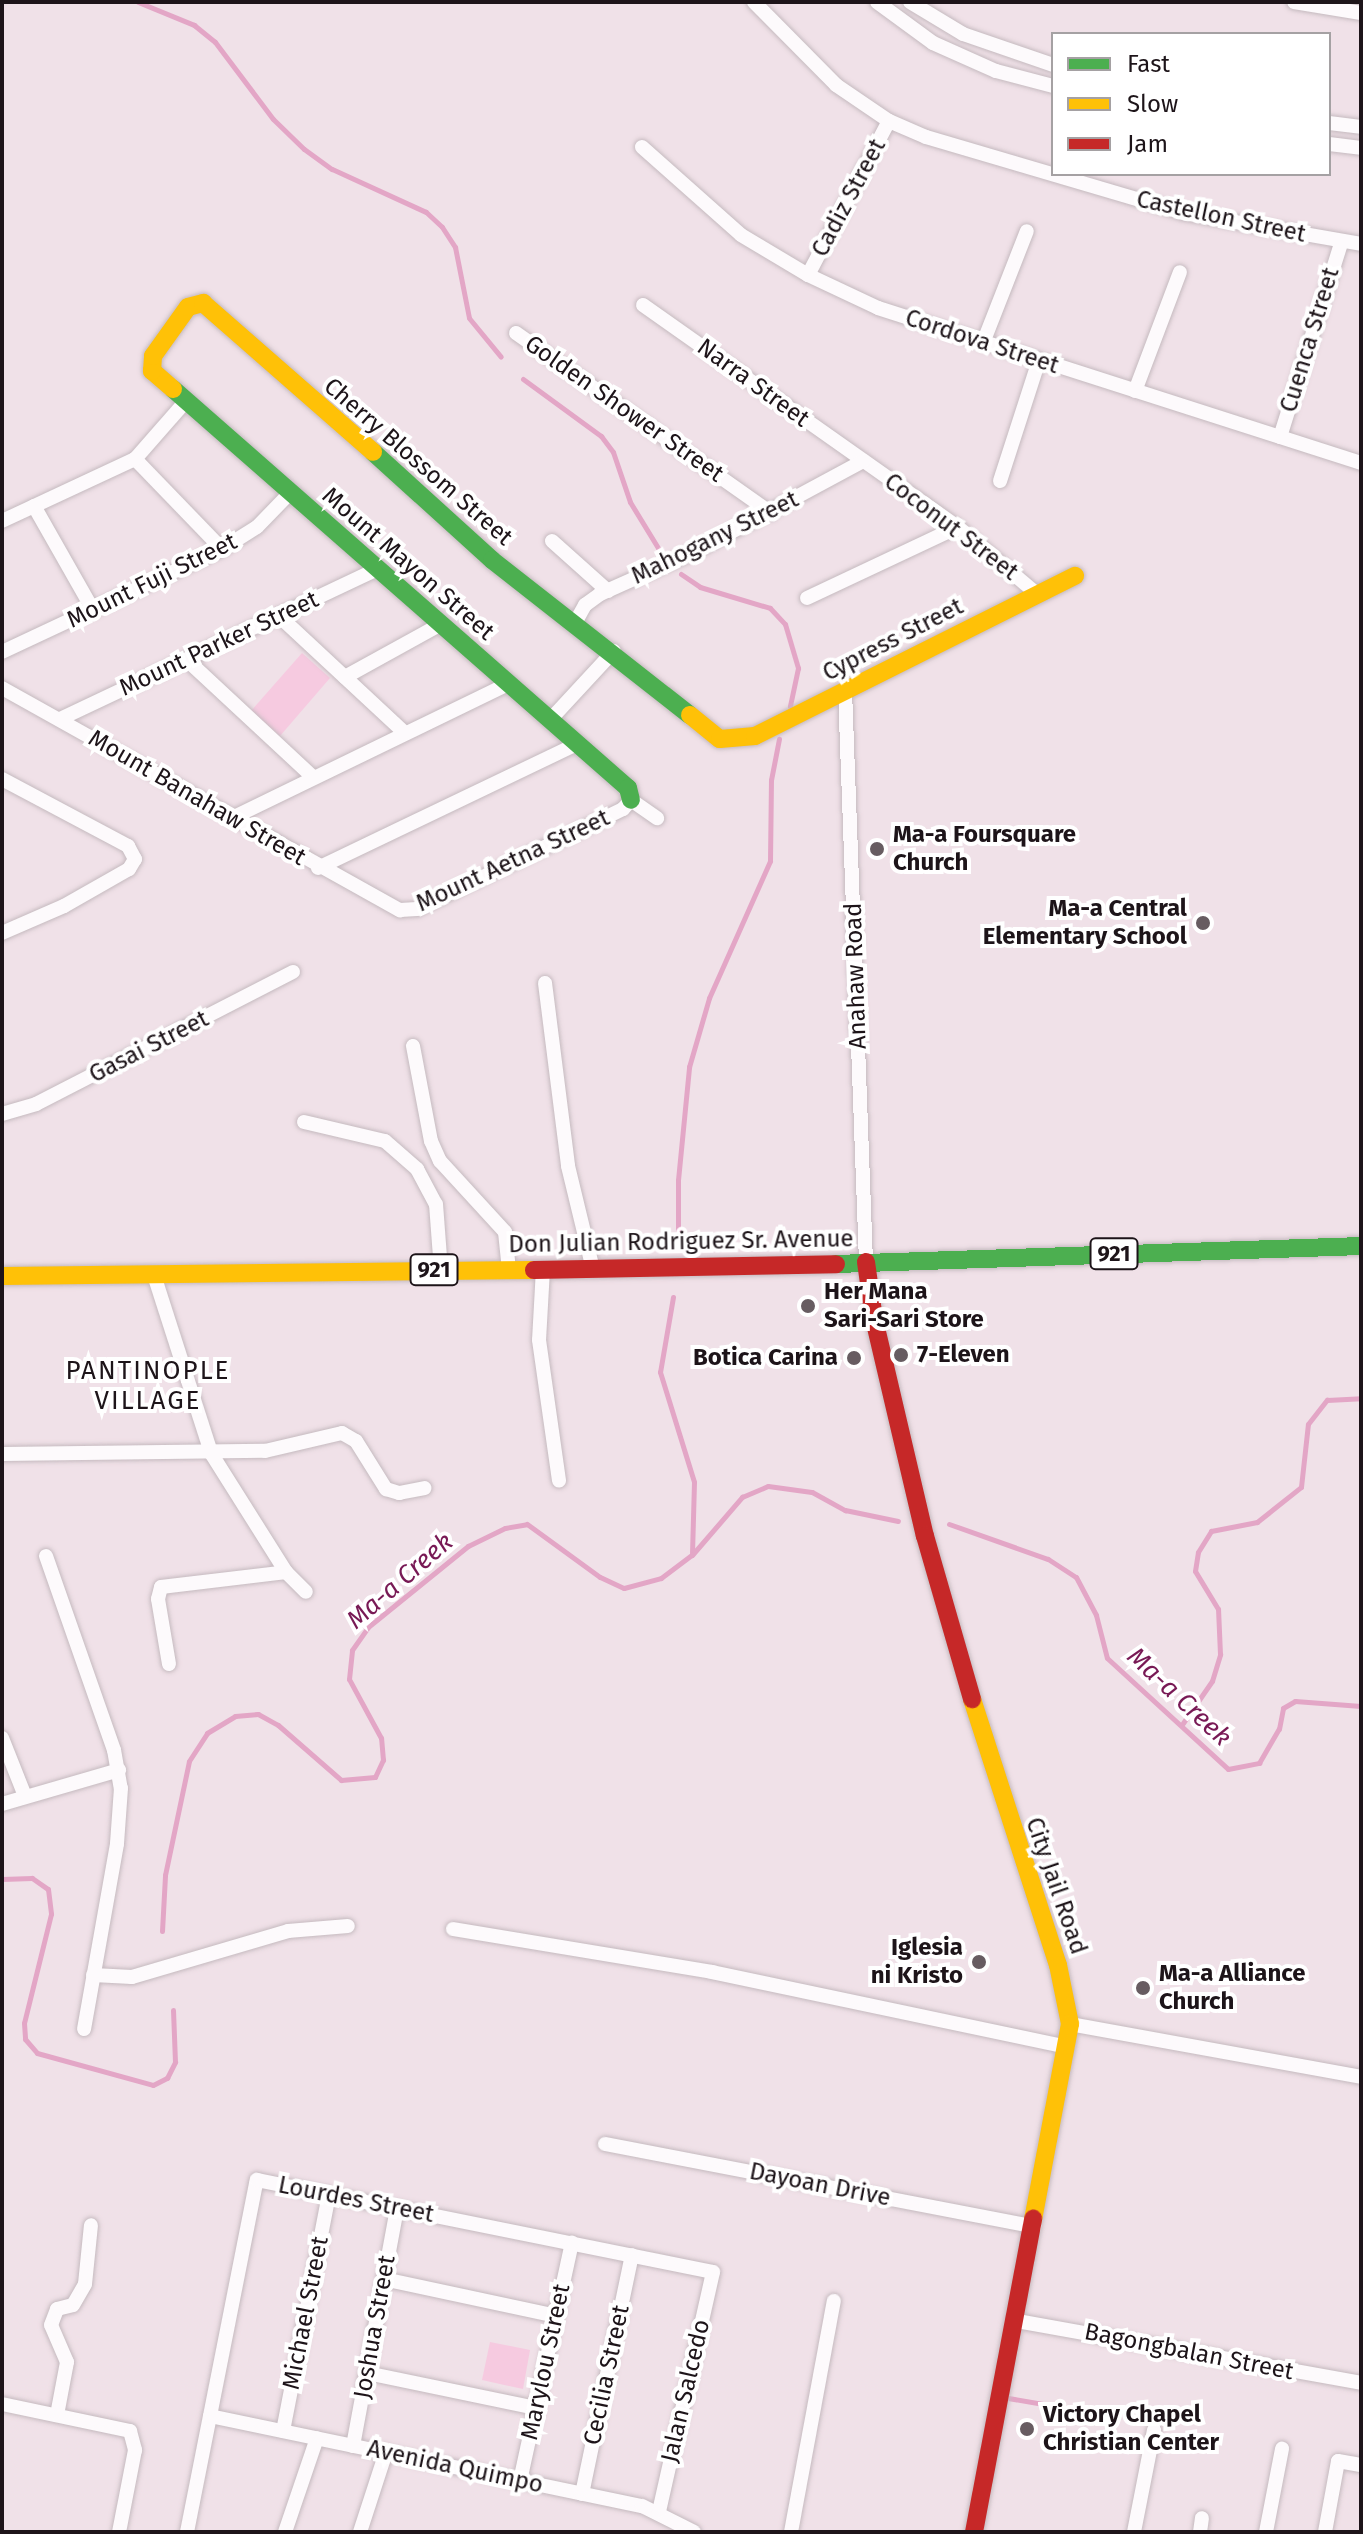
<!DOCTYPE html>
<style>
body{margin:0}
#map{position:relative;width:1363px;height:2534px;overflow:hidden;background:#f0e1e8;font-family:"Fira Sans",sans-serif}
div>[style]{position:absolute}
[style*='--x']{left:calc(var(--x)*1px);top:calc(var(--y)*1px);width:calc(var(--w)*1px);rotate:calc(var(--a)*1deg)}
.green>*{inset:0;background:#f6cae0}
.stream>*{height:5px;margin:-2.5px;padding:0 2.5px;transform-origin:2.5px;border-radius:2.5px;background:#e3a6c6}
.roads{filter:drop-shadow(0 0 2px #c5babf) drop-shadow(0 0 2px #c5babf)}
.street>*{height:14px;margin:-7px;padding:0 7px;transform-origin:7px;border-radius:7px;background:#fdfafc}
.fast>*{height:18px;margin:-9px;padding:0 9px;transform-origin:9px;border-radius:9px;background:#4caf50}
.slow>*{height:18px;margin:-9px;padding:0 9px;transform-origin:9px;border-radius:9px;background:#ffc107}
.jam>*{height:18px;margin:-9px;padding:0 9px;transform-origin:9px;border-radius:9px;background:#c62828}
.dots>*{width:22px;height:22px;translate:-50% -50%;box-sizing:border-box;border:4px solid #fff;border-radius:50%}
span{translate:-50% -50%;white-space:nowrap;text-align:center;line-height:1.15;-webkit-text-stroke:8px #fff;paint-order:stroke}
.shield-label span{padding:2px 6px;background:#fff;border:2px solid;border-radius:6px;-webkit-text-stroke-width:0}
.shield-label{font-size:22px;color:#1d1419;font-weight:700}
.street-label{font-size:24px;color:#1d1419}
.poi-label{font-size:24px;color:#1d1419;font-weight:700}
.left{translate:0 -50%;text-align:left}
.right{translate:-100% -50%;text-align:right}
.neighbourhood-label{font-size:26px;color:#1d1419;letter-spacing:2px}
.water-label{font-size:26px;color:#781955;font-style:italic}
.frame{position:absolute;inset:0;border:4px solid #1d1419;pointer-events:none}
.legend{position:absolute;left:1051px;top:32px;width:280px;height:144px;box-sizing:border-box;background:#fff;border:2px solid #a5a1a3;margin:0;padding:10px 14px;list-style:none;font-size:24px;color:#1d1419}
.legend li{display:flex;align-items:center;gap:16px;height:40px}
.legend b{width:40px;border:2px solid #a5a1a3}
</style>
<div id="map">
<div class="green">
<div style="clip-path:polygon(302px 653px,330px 678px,280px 736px,251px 711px)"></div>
<div style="clip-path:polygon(490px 2342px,530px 2350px,523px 2389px,482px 2380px)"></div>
</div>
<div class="stream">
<div style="--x:138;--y:2;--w:61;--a:22.3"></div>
<div style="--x:194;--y:25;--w:27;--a:39"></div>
<div style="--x:215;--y:42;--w:96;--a:53"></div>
<div style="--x:273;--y:119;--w:43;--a:44.1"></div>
<div style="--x:304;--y:149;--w:34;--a:36"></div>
<div style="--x:332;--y:169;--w:103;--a:24.6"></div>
<div style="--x:426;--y:212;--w:22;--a:43"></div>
<div style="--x:442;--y:227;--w:24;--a:57"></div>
<div style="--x:455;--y:247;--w:72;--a:78.8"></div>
<div style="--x:469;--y:318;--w:50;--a:50.6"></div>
<div style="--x:523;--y:379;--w:97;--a:36.2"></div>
<div style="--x:601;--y:436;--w:20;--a:53"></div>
<div style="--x:613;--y:452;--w:53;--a:71.2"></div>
<div style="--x:630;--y:502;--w:63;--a:58.6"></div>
<div style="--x:681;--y:574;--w:23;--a:34"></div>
<div style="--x:700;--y:587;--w:73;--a:16.7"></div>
<div style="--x:770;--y:608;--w:22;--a:47"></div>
<div style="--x:785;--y:624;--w:46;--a:73.5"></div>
<div style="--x:798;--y:668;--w:39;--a:102"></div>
<div style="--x:678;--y:1246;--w:66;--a:-90"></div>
<div style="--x:678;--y:1180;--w:114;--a:-84.4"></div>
<div style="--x:689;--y:1067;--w:72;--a:-73.8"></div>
<div style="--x:709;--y:998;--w:150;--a:-66"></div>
<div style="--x:770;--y:861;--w:81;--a:-89.3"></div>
<div style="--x:771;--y:780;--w:42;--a:-79"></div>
<div style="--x:673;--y:1297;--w:76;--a:99.8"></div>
<div style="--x:660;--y:1372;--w:115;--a:72.8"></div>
<div style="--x:694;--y:1482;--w:71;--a:91.6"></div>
<div style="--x:949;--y:1524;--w:105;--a:19.5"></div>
<div style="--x:1048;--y:1559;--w:33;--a:33"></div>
<div style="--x:1076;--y:1577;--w:43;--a:62.2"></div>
<div style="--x:1096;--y:1615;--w:44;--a:75.7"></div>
<div style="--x:1107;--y:1658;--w:164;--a:42.5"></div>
<div style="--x:1228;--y:1769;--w:32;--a:-11"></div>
<div style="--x:1259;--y:1763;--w:39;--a:-60"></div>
<div style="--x:1279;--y:1729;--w:21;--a:-79"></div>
<div style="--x:1283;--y:1708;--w:14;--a:-30"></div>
<div style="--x:1295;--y:1701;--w:66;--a:4.3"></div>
<div style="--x:1183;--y:1723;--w:51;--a:-55.4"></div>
<div style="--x:1212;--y:1681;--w:28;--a:-73"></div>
<div style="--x:1220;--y:1654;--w:45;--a:-92.5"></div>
<div style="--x:1218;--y:1609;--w:44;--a:-121.2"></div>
<div style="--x:1195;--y:1571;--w:19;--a:-81"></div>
<div style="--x:1198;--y:1552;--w:25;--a:-58"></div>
<div style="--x:1211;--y:1531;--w:47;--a:-11.1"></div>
<div style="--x:1257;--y:1522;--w:56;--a:-38.5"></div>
<div style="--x:1301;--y:1487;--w:63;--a:-83.7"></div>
<div style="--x:1308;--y:1424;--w:31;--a:-52"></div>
<div style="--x:1327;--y:1400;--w:34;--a:-3"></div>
<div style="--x:2;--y:1879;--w:30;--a:-2"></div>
<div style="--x:32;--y:1878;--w:19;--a:35"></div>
<div style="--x:48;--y:1889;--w:25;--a:83"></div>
<div style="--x:51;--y:1914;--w:112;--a:103.9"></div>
<div style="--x:24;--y:2023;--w:16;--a:86"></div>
<div style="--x:25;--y:2039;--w:18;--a:49"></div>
<div style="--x:37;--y:2053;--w:120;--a:15.4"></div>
<div style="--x:153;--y:2085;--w:16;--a:-27"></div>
<div style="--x:167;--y:2078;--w:18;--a:-63"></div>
<div style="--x:175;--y:2062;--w:52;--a:-92.2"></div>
<div style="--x:162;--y:1931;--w:56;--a:-86.9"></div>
<div style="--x:165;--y:1875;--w:116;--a:-78.1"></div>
<div style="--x:189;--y:1761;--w:33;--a:-57"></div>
<div style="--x:207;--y:1733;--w:33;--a:-31"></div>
<div style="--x:235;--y:1716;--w:23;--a:-5"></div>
<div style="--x:258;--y:1714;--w:23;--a:29"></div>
<div style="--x:278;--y:1725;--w:84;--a:41.1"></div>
<div style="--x:341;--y:1780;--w:34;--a:-5"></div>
<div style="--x:375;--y:1777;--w:19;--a:-65"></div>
<div style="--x:383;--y:1760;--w:22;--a:-95"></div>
<div style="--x:381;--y:1738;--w:67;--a:-118.5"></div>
<div style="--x:349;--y:1679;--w:29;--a:-84"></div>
<div style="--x:352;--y:1650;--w:28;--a:-55"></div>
<div style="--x:368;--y:1627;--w:129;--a:-39"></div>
<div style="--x:468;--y:1546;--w:41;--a:-25.9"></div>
<div style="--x:505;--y:1528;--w:22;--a:-10"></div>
<div style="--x:527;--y:1524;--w:90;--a:36"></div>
<div style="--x:600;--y:1577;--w:26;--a:25"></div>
<div style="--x:624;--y:1588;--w:38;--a:-15"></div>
<div style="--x:661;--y:1578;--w:39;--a:-37"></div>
<div style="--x:692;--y:1555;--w:77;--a:-49.2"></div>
<div style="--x:742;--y:1497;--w:28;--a:-23"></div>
<div style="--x:768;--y:1486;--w:44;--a:7.8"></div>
<div style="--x:812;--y:1492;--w:38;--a:29"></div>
<div style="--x:845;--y:1510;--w:54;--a:11.7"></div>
<div style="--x:1008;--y:2398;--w:71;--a:9.7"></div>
</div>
<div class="roads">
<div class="street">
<div style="--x:754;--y:2;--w:117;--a:45.3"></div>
<div style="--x:836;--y:85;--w:64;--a:34.2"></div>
<div style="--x:889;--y:121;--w:40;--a:23.4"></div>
<div style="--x:926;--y:137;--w:269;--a:16.4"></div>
<div style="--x:1184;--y:213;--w:180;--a:9.9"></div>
<div style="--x:877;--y:2;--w:69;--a:36.2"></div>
<div style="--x:933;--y:43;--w:69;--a:24"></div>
<div style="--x:996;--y:71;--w:59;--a:14.7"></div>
<div style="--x:910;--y:2;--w:62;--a:31.1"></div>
<div style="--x:963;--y:34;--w:95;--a:19"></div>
<div style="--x:1294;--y:2;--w:68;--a:9.3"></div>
<div style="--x:1329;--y:123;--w:32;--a:7"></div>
<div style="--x:1329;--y:144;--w:32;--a:7"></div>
<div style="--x:642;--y:147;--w:132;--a:41.6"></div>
<div style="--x:741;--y:235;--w:78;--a:30.8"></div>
<div style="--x:808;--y:275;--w:77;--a:25.2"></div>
<div style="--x:878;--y:308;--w:507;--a:17.79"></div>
<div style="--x:808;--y:275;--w:174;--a:-62.3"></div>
<div style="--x:643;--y:305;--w:385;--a:35.2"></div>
<div style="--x:958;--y:527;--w:104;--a:40.3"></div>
<div style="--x:516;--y:333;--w:312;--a:35.2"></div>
<div style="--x:983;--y:343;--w:120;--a:-68.6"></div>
<div style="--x:1135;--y:391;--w:127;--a:-69.3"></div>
<div style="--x:1280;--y:437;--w:203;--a:-72.5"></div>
<div style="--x:135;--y:459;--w:125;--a:46"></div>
<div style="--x:1000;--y:481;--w:127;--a:-72.1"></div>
<div style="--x:34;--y:506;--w:120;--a:60.4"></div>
<div style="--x:2;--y:521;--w:147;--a:-25"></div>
<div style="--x:135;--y:459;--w:77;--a:-48.7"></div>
<div style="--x:552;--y:541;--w:75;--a:41.8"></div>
<div style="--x:807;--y:598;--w:167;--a:-25.2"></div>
<div style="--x:278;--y:615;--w:173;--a:42.9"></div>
<div style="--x:575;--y:623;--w:21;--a:-61"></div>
<div style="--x:585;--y:605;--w:19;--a:-36"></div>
<div style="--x:600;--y:594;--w:105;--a:-24.1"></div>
<div style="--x:696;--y:551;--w:190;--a:-28.3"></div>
<div style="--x:2;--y:652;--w:243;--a:-25.1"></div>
<div style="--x:222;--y:549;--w:41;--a:-32.2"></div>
<div style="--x:257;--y:527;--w:47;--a:-45.9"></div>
<div style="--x:187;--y:660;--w:172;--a:42.9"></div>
<div style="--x:345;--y:677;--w:110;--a:-28.9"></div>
<div style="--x:2;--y:688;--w:456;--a:29.2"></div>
<div style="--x:400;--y:910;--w:17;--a:-3"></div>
<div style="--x:417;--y:909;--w:229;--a:-25.9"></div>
<div style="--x:623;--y:809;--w:12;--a:-48"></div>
<div style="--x:631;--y:800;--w:32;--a:35"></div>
<div style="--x:845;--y:690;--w:572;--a:87.9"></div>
<div style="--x:60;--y:719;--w:352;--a:-25.3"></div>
<div style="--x:550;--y:720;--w:94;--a:-47.2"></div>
<div style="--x:2;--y:779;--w:143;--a:28"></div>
<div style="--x:128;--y:846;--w:15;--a:62"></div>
<div style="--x:135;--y:859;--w:12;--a:121"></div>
<div style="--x:129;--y:869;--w:75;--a:150.4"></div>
<div style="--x:64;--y:906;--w:68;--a:156.5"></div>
<div style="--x:232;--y:818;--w:307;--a:-25.9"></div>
<div style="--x:318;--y:868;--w:287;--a:-25.6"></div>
<div style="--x:545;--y:983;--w:184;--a:82.8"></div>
<div style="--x:568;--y:1166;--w:106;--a:76.4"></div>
<div style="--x:413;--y:1046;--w:97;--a:79.3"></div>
<div style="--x:431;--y:1141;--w:22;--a:66"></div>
<div style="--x:440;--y:1161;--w:96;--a:47.5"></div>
<div style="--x:505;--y:1232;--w:37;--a:84"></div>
<div style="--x:2;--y:1114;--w:35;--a:-16"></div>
<div style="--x:36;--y:1104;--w:289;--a:-27.2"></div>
<div style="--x:304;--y:1122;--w:83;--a:13.2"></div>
<div style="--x:385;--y:1141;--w:43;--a:41.2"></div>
<div style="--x:417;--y:1169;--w:40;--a:62"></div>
<div style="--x:436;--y:1204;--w:66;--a:85.7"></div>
<div style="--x:543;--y:1269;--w:71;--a:93.2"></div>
<div style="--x:539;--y:1340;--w:142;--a:81.9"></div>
<div style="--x:154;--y:1275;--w:187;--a:72.2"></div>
<div style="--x:211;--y:1453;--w:141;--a:57.8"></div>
<div style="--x:286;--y:1572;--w:28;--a:45"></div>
<div style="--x:2;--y:1454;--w:263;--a:-0.7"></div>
<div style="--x:265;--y:1451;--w:79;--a:-13.2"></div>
<div style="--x:342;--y:1433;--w:16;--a:30"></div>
<div style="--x:356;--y:1441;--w:57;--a:58"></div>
<div style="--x:386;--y:1489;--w:14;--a:17"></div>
<div style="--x:399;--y:1493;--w:26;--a:-11"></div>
<div style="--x:46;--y:1556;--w:206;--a:70.7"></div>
<div style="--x:114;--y:1750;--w:39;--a:80"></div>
<div style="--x:121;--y:1788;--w:56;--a:94.1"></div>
<div style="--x:117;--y:1844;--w:188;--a:100.1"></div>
<div style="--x:169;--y:1664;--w:66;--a:-99.6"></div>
<div style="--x:158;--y:1599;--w:12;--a:-76"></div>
<div style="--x:161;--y:1587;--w:126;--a:-6.8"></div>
<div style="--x:2;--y:1738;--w:62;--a:68.4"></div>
<div style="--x:2;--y:1804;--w:122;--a:-16.2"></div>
<div style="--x:453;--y:1929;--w:263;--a:9.4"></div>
<div style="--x:712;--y:1972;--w:363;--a:11.9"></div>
<div style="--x:93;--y:1975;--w:39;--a:3"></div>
<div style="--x:132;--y:1977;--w:163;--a:-16.4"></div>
<div style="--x:288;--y:1931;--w:60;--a:-4.8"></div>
<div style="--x:1070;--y:2024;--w:296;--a:10.3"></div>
<div style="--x:605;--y:2144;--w:437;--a:10.9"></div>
<div style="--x:384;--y:2279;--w:176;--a:12.1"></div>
<div style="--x:1017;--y:2321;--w:350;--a:10.2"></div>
<div style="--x:367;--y:2373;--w:173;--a:11.7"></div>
<div style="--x:2;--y:2404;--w:131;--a:11.9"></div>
<div style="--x:130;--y:2431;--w:20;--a:75"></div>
<div style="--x:135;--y:2450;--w:84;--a:101"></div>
<div style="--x:57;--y:2415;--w:54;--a:-79.3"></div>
<div style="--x:67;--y:2362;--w:40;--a:-113.4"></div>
<div style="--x:51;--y:2325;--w:17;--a:-69"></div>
<div style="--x:57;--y:2309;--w:16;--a:-14"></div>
<div style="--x:73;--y:2305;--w:24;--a:-60"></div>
<div style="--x:85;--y:2284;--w:59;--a:-84.2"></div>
<div style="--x:210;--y:2416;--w:441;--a:11.8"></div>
<div style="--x:642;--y:2506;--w:58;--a:26.6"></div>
<div style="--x:283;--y:2431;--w:241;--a:-79"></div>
<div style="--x:353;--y:2446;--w:242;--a:-79.5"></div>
<div style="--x:520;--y:2481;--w:244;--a:-77.7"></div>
<div style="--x:582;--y:2494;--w:244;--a:-78.2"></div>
<div style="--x:187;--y:2532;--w:359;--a:-78.8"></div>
<div style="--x:257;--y:2180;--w:465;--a:11.4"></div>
<div style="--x:713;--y:2272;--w:245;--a:102.7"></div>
<div style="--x:285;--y:2532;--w:99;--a:-71.2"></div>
<div style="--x:360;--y:2532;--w:84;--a:-72"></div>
<div style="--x:791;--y:2532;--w:235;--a:-79.5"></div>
<div style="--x:1134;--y:2532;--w:104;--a:-78.9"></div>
<div style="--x:1200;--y:2532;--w:14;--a:-82"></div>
<div style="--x:1266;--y:2532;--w:85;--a:-79.1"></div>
<div style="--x:1325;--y:2532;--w:72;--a:-79.6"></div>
<div style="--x:1338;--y:2461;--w:23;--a:10"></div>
</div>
<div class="fast">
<div style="--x:173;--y:389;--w:605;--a:41.25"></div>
<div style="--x:628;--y:788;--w:12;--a:76"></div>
<div style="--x:373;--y:452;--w:161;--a:42.2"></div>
<div style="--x:492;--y:560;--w:251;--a:38.1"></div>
<div style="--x:836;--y:1264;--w:525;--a:-1.96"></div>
</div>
<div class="slow">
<div style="--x:173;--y:389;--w:28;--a:-139"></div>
<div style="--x:152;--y:371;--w:15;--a:-86"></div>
<div style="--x:153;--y:356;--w:60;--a:-54.5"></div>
<div style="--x:188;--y:307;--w:16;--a:-15"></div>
<div style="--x:203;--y:303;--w:226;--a:41.2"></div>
<div style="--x:690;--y:715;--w:38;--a:39"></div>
<div style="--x:720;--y:739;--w:35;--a:-5"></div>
<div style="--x:755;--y:736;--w:358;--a:-26.6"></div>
<div style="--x:2;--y:1276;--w:532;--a:-0.65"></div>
<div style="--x:972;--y:1699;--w:280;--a:72.1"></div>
<div style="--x:1058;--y:1965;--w:60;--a:78.5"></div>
<div style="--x:1070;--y:2024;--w:198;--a:100.7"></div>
</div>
<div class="jam">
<div style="--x:866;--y:1262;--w:58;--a:82"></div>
<div style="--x:874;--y:1319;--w:223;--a:76.8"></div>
<div style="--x:925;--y:1536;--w:170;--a:73.9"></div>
<div style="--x:534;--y:1270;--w:302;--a:-1.1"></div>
<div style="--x:974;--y:2532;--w:319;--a:-79.3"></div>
</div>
</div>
<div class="dots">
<div style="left:877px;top:849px;background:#675c61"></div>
<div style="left:1203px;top:923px;background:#675c61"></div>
<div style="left:808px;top:1306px;background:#675c61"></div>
<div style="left:901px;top:1355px;background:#675c61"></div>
<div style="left:854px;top:1358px;background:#675c61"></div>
<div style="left:979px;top:1962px;background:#675c61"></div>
<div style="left:1143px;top:1988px;background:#675c61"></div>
<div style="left:1027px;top:2429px;background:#675c61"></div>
</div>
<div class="shield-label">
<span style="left:1114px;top:1254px">921</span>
<span style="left:434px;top:1270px">921</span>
</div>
<div class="street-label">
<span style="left:849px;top:198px;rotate:-62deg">Cadiz Street</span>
<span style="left:1221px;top:217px;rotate:12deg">Castellon Street</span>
<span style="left:1310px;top:340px;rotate:-73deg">Cuenca Street</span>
<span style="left:982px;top:342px;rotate:18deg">Cordova Street</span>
<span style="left:753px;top:383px;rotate:36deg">Narra Street</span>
<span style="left:624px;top:409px;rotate:35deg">Golden Shower Street</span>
<span style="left:418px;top:462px;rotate:41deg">Cherry Blossom Street</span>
<span style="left:951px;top:527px;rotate:37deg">Coconut Street</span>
<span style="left:715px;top:538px;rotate:-26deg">Mahogany Street</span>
<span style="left:408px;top:564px;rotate:41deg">Mount Mayon Street</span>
<span style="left:152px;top:581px;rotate:-26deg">Mount Fuji Street</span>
<span style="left:893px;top:640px;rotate:-27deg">Cypress Street</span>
<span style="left:219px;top:644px;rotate:-25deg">Mount Parker Street</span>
<span style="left:197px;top:798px;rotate:30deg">Mount Banahaw Street</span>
<span style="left:513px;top:861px;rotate:-25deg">Mount Aetna Street</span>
<span style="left:856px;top:976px;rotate:-92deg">Anahaw Road</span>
<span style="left:149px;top:1047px;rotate:-27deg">Gasai Street</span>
<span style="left:681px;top:1242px;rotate:-1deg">Don Julian Rodriguez Sr. Avenue</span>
<span style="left:1056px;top:1886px;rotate:71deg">City Jail Road</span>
<span style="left:820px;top:2185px;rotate:11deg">Dayoan Drive</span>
<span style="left:356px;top:2200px;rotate:11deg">Lourdes Street</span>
<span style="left:306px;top:2313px;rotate:-79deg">Michael Street</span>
<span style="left:375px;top:2327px;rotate:-80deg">Joshua Street</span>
<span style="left:1189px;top:2352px;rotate:11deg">Bagongbalan Street</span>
<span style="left:546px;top:2362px;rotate:-78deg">Marylou Street</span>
<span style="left:607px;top:2375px;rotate:-78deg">Cecilia Street</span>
<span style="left:686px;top:2391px;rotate:-77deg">Jalan Salcedo</span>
<span style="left:455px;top:2467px;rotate:12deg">Avenida Quimpo</span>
</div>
<div class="poi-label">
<span class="left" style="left:893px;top:849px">Ma-a Foursquare<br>Church</span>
<span class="right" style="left:1187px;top:923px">Ma-a Central<br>Elementary School</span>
<span class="left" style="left:824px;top:1306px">Her Mana<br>Sari-Sari Store</span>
<span class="left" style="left:917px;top:1355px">7-Eleven</span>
<span class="right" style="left:838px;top:1358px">Botica Carina</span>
<span class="right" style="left:963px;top:1962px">Iglesia<br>ni Kristo</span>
<span class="left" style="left:1159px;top:1988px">Ma-a Alliance<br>Church</span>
<span class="left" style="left:1043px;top:2429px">Victory Chapel<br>Christian Center</span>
</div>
<div class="neighbourhood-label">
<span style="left:148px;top:1386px">PANTINOPLE<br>VILLAGE</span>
</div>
<div class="water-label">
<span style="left:400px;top:1581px;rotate:-41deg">Ma-a Creek</span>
<span style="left:1179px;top:1697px;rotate:43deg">Ma-a Creek</span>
</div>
<div class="frame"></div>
<ul class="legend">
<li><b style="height:10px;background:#4caf50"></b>Fast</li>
<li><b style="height:10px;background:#ffc107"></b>Slow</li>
<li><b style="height:10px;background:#c62828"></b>Jam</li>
</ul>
</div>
